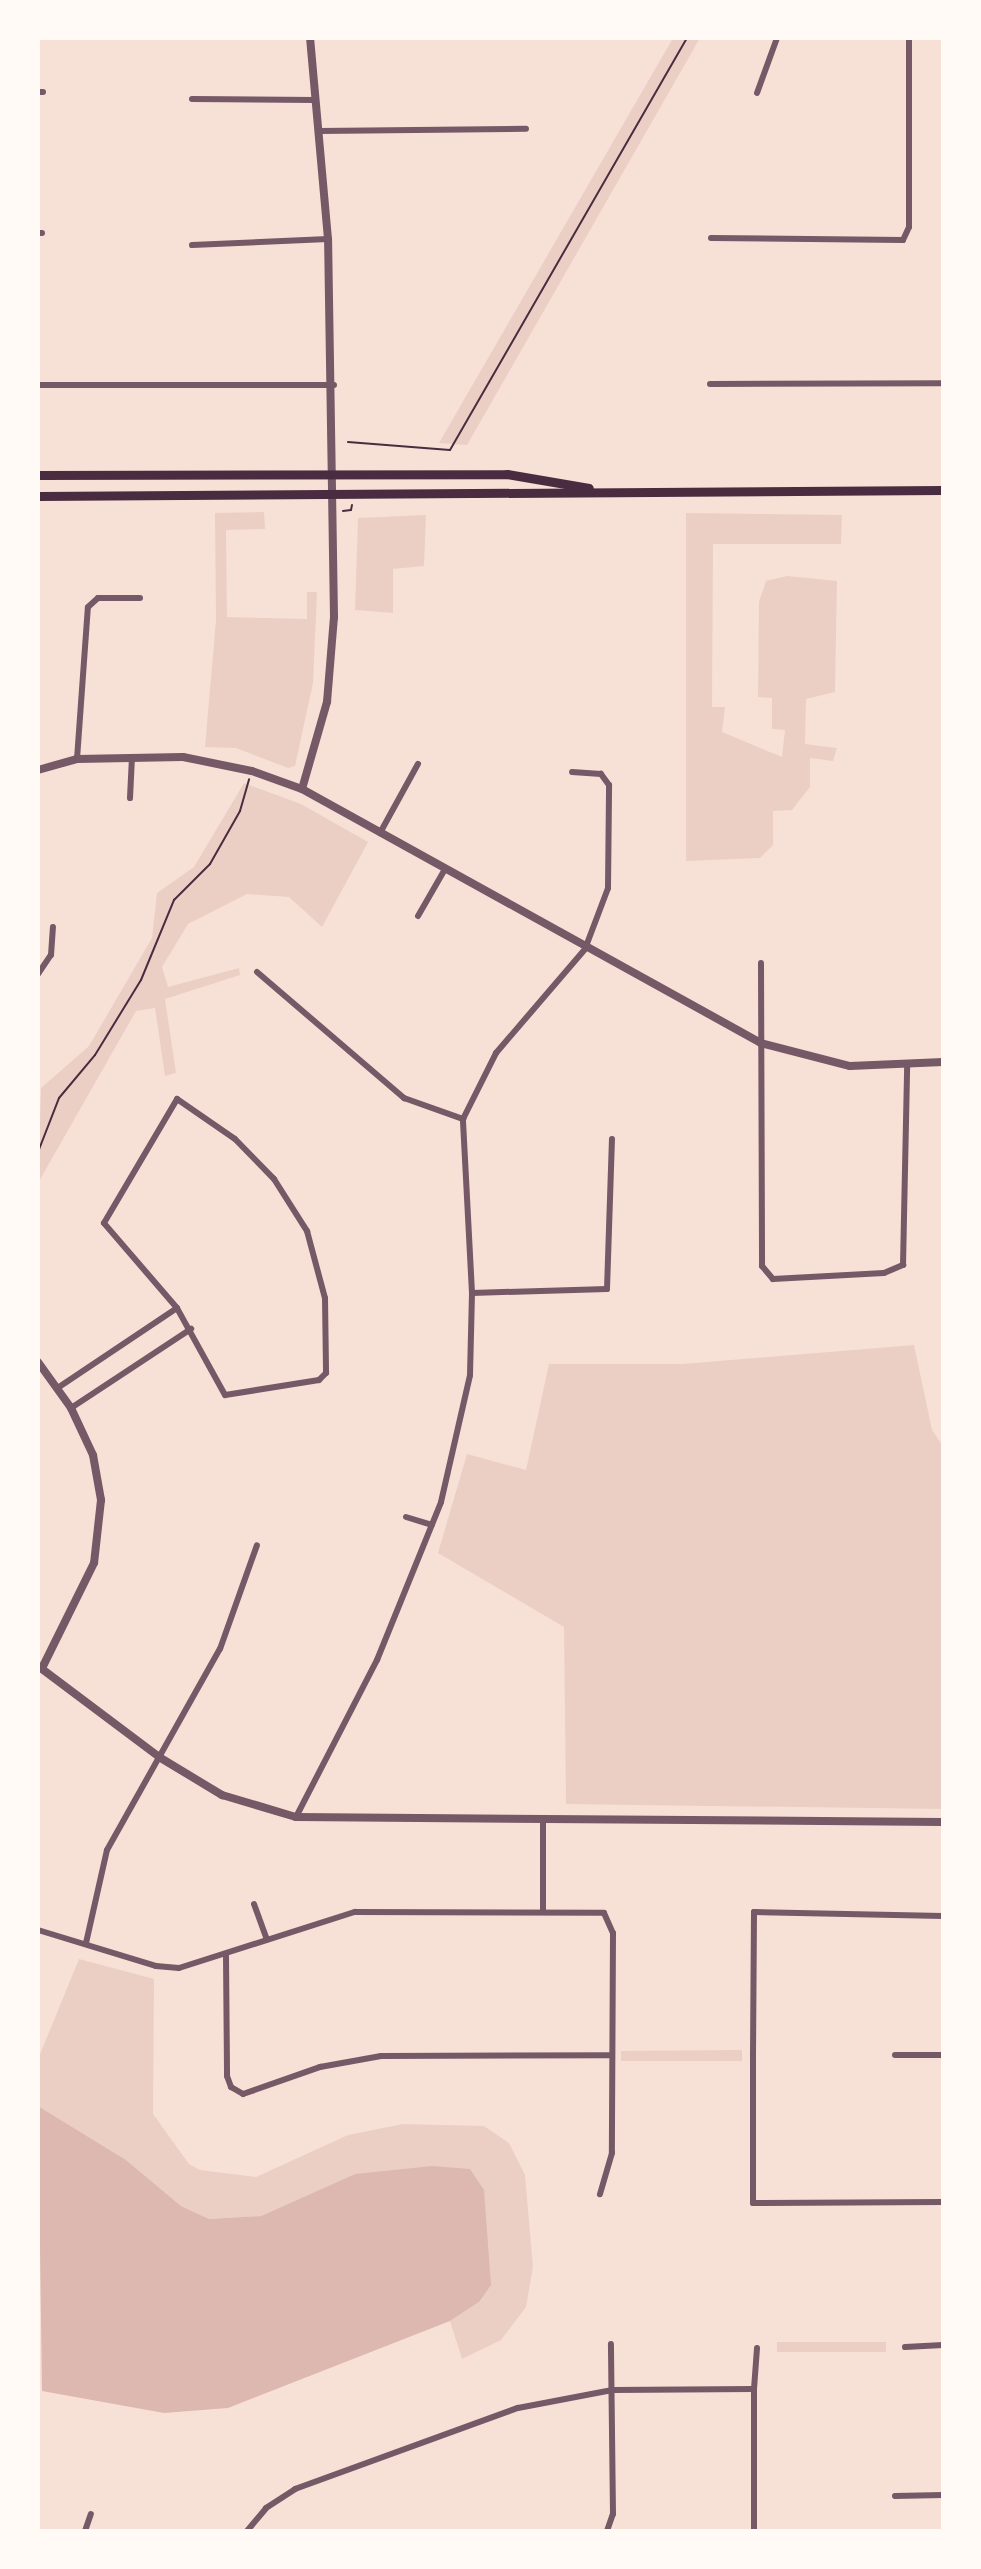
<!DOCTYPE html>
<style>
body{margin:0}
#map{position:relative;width:981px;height:2569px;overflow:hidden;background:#f7e1d7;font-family:"Space Grotesk",sans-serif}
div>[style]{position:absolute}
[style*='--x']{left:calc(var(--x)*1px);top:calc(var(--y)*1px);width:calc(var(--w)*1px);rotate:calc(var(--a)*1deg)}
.green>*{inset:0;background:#ebcfc5}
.water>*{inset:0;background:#dcb8b0}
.path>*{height:2px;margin:-1px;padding:0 1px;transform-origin:1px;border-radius:1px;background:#4a2c40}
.minor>*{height:6px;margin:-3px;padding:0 3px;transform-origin:3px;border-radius:3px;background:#755966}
.tertiary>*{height:8px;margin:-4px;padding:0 4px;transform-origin:4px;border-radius:4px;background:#755966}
.secondary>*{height:9px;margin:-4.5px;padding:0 4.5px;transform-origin:4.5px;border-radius:4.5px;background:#4a2c40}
span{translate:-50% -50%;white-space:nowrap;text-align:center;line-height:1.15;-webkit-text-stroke:6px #fffaf5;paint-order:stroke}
.frame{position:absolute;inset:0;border:40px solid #fffaf5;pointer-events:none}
</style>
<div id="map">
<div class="green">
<div style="clip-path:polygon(673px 38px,700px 38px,467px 445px,439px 443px)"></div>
<div style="clip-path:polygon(264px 512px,265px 529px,226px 530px,227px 617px,307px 619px,307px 592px,317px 592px,313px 683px,295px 766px,288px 768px,236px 748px,205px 747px,216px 620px,215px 513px)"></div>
<div style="clip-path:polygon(686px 513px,842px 515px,841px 544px,713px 544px,712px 707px,725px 707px,722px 732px,782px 757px,785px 730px,772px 729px,772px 698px,758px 697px,759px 602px,766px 581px,787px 576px,837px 581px,835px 692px,806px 699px,805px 744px,837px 748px,833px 761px,810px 758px,810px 787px,792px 810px,773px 811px,773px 845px,760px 858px,686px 861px)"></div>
<div style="clip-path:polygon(426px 515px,424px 566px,393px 569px,393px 613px,355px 610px,358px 518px)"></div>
<div style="clip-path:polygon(244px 783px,301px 804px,368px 842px,322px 927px,289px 897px,247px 894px,188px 924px,162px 967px,168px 987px,239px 968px,240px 975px,165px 999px,176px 1073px,165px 1076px,155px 1008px,136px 1011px,38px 1183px,41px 1088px,89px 1046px,152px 938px,157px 893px,194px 867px)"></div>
<div style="clip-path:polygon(914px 1345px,932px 1430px,943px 1446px,943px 1809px,566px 1804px,564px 1627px,438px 1553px,467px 1454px,526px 1470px,549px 1364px,683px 1364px)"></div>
<div style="clip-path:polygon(79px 1959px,154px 1979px,153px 2114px,189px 2164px,200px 2170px,256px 2177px,348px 2135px,403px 2124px,484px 2126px,509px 2143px,525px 2175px,533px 2267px,526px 2307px,501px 2340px,462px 2359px,450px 2321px,479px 2302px,355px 2174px,261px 2216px,209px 2219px,181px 2206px,126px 2160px,38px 2106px,38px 2059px)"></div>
<div style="clip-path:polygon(742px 2050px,742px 2061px,621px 2061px,621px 2051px)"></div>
<div style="clip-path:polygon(777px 2342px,886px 2342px,886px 2352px,777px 2352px)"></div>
</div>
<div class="water">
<div style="clip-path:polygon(38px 2106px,126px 2160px,181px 2206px,209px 2219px,261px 2216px,355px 2174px,432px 2166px,470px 2169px,484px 2190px,491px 2285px,479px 2302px,450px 2321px,228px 2408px,164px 2413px,42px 2391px)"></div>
</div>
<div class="path">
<div style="--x:348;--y:442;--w:102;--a:4.5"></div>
<div style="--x:450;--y:450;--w:475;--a:-60.1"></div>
<div style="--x:343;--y:511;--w:8;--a:-7"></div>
<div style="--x:351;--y:510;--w:5;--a:-79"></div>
<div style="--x:38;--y:1152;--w:58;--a:-68.7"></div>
<div style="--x:59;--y:1098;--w:56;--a:-50.1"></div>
<div style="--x:95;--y:1055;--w:88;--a:-58.5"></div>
<div style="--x:141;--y:980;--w:87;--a:-67.6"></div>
<div style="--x:174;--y:900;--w:51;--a:-45"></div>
<div style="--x:210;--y:864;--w:61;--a:-60.5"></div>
<div style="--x:240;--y:811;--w:33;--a:-74"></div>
</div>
<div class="minor">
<div style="--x:38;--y:92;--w:5;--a:0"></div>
<div style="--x:757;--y:93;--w:59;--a:-70"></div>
<div style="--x:192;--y:99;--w:123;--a:0.5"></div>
<div style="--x:319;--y:131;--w:207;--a:-0.6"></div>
<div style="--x:38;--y:233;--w:4;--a:0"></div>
<div style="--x:711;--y:238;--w:192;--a:0.6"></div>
<div style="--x:903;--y:240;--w:14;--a:-65"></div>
<div style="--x:909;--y:227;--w:189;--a:-90"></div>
<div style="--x:192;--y:245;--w:136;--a:-2.5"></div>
<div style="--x:710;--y:384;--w:233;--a:-0.2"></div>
<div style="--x:38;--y:385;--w:296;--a:0"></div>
<div style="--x:77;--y:759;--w:152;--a:-85.9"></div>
<div style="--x:88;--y:607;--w:13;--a:-42"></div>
<div style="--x:98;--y:598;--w:42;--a:0"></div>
<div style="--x:130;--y:798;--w:41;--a:-87.2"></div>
<div style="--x:380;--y:833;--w:79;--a:-61.2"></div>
<div style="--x:418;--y:916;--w:54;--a:-60.1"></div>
<div style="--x:761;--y:963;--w:303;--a:89.8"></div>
<div style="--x:762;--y:1266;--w:17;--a:50"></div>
<div style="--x:773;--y:1279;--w:111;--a:-3.1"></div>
<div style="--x:884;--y:1273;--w:21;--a:-23"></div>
<div style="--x:903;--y:1265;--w:199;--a:-88.8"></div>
<div style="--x:257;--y:972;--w:194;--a:40.6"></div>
<div style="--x:404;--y:1098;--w:63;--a:19.6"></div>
<div style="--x:38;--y:974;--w:23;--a:-56"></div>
<div style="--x:51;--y:955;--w:28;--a:-86"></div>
<div style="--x:177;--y:1099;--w:70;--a:34.6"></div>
<div style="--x:235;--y:1139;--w:56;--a:45.7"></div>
<div style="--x:274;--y:1179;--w:62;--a:57.6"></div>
<div style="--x:307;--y:1231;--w:69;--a:75"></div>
<div style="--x:325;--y:1298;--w:75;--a:89.2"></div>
<div style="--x:326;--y:1373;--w:10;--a:135"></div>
<div style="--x:319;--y:1380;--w:95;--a:170.9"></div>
<div style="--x:225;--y:1395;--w:99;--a:-118.9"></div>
<div style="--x:177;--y:1308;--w:112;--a:-130.7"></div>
<div style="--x:104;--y:1223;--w:144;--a:-59.5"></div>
<div style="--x:472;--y:1293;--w:135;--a:-1.7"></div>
<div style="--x:607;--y:1289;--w:150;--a:-88.1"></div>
<div style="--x:59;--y:1387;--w:142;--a:-33.8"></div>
<div style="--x:71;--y:1408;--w:144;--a:-33.4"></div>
<div style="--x:406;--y:1517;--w:27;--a:17"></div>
<div style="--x:296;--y:1817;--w:177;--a:-62.7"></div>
<div style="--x:377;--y:1660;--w:170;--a:-67.9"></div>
<div style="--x:441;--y:1502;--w:130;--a:-77.1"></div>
<div style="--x:470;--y:1375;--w:82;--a:-88.6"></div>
<div style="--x:472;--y:1293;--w:174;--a:-93"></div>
<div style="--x:463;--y:1119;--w:74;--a:-63.4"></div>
<div style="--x:496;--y:1053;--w:137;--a:-49.4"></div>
<div style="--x:585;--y:949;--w:65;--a:-69.3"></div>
<div style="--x:608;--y:888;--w:103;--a:-89.4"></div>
<div style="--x:609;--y:785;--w:14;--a:-126"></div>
<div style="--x:601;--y:774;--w:29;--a:-176"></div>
<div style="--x:254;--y:1904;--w:38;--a:70"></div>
<div style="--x:543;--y:1910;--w:90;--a:-90"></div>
<div style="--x:943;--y:1916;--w:189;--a:-178.8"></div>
<div style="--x:754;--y:1912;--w:145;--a:90.4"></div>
<div style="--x:753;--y:2057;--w:146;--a:90"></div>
<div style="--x:753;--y:2203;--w:190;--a:-0.3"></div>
<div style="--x:38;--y:1930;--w:123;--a:17"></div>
<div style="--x:156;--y:1966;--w:23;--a:5"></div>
<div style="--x:179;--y:1968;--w:185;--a:-17.7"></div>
<div style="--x:355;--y:1912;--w:249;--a:0.2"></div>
<div style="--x:604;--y:1913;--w:22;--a:66"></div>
<div style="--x:613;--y:1933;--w:220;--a:90.3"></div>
<div style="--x:612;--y:2153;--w:43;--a:106.3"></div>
<div style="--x:86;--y:1943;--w:95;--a:-77.3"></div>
<div style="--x:107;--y:1850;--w:231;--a:-60.7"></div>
<div style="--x:220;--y:1649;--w:110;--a:-70.4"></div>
<div style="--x:226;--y:1956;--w:120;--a:89.5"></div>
<div style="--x:227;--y:2076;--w:12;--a:70"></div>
<div style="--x:231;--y:2087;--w:14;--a:30"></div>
<div style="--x:243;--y:2094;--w:82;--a:-19.3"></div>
<div style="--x:320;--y:2067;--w:62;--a:-10.2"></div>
<div style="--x:381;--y:2056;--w:231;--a:-0.2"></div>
<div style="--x:895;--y:2055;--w:48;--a:0"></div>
<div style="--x:905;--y:2347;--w:38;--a:-3"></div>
<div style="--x:754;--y:2389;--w:41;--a:-85.8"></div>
<div style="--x:895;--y:2496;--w:48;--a:-1.2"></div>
<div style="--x:85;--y:2531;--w:18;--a:-71"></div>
<div style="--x:247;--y:2531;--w:30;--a:-50"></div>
<div style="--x:266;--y:2508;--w:35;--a:-33"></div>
<div style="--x:295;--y:2489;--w:237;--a:-20"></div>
<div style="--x:518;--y:2408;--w:96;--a:-10.8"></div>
<div style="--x:612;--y:2390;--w:142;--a:-0.4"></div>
<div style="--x:754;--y:2389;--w:142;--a:90"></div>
<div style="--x:607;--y:2531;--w:18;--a:-71"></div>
<div style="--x:613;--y:2514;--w:170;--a:-90.7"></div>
</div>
<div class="tertiary">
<div style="--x:38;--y:770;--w:41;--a:-15.8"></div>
<div style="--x:77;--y:759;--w:106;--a:-1.1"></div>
<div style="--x:183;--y:757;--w:70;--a:11.5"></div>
<div style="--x:252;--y:771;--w:53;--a:19.8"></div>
<div style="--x:302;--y:789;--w:525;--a:28.96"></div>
<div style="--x:761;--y:1043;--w:92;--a:14.5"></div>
<div style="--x:850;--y:1066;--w:93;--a:-2.5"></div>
<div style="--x:302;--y:789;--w:91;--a:-74"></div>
<div style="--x:327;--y:702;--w:85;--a:-85.3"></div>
<div style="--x:334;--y:617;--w:378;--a:-90.9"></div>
<div style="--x:328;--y:239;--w:202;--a:-95.1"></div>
<div style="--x:38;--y:1362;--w:57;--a:54.3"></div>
<div style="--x:71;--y:1408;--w:52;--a:64.9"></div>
<div style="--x:93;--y:1455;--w:46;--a:79.9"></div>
<div style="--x:101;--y:1500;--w:63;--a:96.3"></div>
<div style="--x:94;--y:1563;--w:117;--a:116.3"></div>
<div style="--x:38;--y:1666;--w:151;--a:36.9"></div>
<div style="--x:159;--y:1757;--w:74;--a:31.1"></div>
<div style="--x:222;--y:1795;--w:77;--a:16.6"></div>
<div style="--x:296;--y:1817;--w:647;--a:0.44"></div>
</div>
<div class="secondary">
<div style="--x:38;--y:475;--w:469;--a:-0.1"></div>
<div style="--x:507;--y:474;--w:83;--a:9.7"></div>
<div style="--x:38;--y:496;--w:905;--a:-0.38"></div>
</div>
<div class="frame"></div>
</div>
